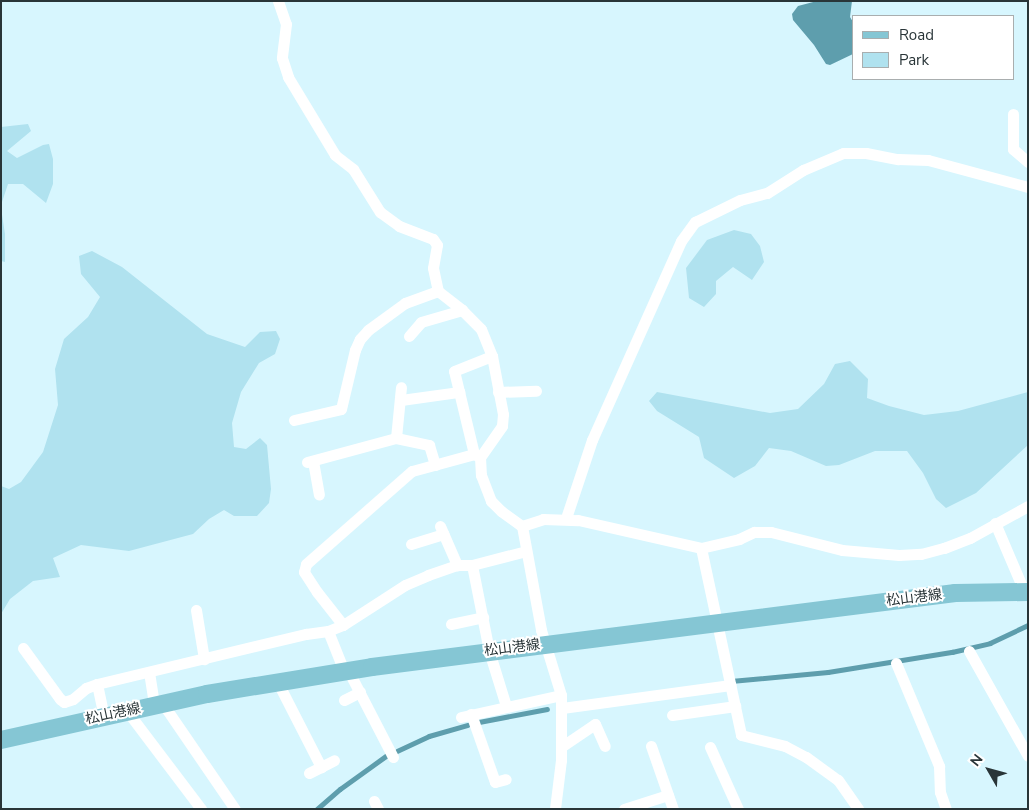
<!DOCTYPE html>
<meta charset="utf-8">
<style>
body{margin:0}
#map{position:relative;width:1029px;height:810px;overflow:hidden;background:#d7f6fe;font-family:"Nunito Sans","Noto Sans JP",sans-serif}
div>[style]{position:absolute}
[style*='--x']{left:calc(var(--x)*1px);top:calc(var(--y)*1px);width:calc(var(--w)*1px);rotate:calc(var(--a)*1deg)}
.green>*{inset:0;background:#b0e2ef}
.water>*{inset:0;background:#5e9ead}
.stream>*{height:4.5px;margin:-2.25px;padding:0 2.25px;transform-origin:2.25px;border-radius:2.25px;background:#5e9ead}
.street>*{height:11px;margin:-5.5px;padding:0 5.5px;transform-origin:5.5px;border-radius:5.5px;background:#fff}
.primary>*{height:18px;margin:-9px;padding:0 9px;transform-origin:9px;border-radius:9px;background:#85c6d4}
span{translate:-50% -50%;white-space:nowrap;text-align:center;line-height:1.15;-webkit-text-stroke:4px #fff;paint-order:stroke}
.street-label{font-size:14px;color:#293538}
.frame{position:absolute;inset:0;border:2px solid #293538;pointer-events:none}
.legend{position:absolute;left:852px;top:15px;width:162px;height:65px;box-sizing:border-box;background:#fff;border:1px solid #a9aeaf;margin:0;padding:6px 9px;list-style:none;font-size:15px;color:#293538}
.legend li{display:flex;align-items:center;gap:10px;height:25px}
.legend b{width:25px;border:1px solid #a9aeaf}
.north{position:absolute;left:964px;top:745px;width:50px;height:50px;-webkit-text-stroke:4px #fff;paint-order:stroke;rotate:308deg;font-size:14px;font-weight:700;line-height:20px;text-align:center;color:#293538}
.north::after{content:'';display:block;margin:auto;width:18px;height:22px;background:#293538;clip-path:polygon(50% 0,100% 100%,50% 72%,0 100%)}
</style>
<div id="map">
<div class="green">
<div style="clip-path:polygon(28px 124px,31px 131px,7px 151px,17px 158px,43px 145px,49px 144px,53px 159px,53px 184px,46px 203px,23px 184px,8px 184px,1px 205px,1px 127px)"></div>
<div style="clip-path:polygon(1px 208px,5px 234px,5px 262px,1px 261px)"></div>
<div style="clip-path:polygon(734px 230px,751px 234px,760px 246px,764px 262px,752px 280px,733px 267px,716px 281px,716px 294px,704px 307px,689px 298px,686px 268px,707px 240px)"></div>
<div style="clip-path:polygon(92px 251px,122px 267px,207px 334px,245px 347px,260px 332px,276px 331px,280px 339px,275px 354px,259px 363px,241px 392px,232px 423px,234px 447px,246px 449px,260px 438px,267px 445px,271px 489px,269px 503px,257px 516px,234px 516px,224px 510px,209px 519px,193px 534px,129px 551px,81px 545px,53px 558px,60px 577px,33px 581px,10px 599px,1px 614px,1px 486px,9px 489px,21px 482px,43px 452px,58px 405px,55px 369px,64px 339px,88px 317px,100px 297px,81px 274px,79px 256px)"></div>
<div style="clip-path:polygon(850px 361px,868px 379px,867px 398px,889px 406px,924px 415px,958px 411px,1028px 392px,1028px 445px,976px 493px,946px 508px,936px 499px,923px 473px,907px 451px,875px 451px,839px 465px,826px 466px,791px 451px,769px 448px,755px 466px,734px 478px,704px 458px,699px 437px,657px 411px,649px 401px,657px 392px,770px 413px,798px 409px,824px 384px,835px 364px)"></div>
</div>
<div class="water">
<div style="clip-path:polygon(817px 1px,852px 1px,850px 17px,853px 22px,853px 54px,830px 65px,826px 64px,814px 45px,793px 20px,792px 14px,798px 6px)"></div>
</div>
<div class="stream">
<div style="--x:731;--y:681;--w:97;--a:-5.3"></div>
<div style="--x:828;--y:672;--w:126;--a:-9.2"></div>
<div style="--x:952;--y:652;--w:39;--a:-13"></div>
<div style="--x:990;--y:643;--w:42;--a:-25.3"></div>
<div style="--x:479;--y:722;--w:69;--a:-10.8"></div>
<div style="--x:397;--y:751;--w:35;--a:-25"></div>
<div style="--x:429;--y:736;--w:40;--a:-16"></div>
<div style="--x:317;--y:809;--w:30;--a:-41"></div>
<div style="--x:340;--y:789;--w:57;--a:-35.7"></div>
</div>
<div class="street">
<div style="--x:278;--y:1;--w:24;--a:71"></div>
<div style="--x:286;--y:24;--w:34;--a:97"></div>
<div style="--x:282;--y:58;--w:20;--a:72"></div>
<div style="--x:288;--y:77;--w:91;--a:58.9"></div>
<div style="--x:335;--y:155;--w:23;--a:38"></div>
<div style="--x:353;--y:169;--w:51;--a:57.9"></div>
<div style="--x:380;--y:212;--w:24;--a:36"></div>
<div style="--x:399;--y:226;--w:36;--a:21"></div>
<div style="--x:433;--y:239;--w:7;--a:56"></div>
<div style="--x:437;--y:245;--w:23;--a:100"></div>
<div style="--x:433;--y:268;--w:24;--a:78"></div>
<div style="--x:438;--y:291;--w:29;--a:38"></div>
<div style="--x:461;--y:309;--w:28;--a:45"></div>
<div style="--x:481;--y:329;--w:29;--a:68"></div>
<div style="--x:492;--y:356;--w:59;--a:79.3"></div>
<div style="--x:503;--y:414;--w:12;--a:95"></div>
<div style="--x:502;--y:426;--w:38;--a:125"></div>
<div style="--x:480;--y:457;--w:18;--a:87"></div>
<div style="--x:481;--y:475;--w:28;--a:69"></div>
<div style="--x:491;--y:501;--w:14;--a:45"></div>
<div style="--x:501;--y:511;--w:26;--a:36"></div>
<div style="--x:522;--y:526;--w:106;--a:79.6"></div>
<div style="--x:541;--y:630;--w:68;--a:72.9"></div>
<div style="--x:561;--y:695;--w:65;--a:90"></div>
<div style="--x:561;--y:760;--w:49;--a:97"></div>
<div style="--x:1013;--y:114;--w:35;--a:90"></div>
<div style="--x:1013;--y:149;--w:20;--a:41"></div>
<div style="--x:409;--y:336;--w:18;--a:-49"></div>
<div style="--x:421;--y:322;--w:43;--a:-16.3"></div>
<div style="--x:498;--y:392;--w:38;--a:-2"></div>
<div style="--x:401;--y:400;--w:59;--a:-7.9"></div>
<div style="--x:294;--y:420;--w:48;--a:-13.2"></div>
<div style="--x:341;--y:409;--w:61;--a:-76.7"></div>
<div style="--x:355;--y:350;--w:12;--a:-66"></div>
<div style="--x:360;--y:339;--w:12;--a:-48"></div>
<div style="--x:368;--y:330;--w:46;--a:-36.1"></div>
<div style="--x:405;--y:303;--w:35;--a:-20"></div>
<div style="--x:396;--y:438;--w:51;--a:-84.4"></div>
<div style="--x:474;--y:454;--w:85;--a:-103.5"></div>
<div style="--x:454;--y:371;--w:41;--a:-21.5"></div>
<div style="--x:313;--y:461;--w:34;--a:80"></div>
<div style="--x:307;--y:462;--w:92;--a:-15.1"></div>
<div style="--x:396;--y:438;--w:34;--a:12"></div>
<div style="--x:429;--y:445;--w:21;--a:73"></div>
<div style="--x:566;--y:518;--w:82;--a:-71.6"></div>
<div style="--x:592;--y:440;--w:218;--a:-65.9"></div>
<div style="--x:681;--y:241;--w:24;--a:-54"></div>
<div style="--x:695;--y:222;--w:50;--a:-26.1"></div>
<div style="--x:740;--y:200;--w:28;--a:-15"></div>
<div style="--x:767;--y:193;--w:43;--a:-32.6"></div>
<div style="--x:803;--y:170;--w:43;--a:-23"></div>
<div style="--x:843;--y:153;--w:23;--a:0"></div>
<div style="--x:866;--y:153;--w:33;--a:11"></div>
<div style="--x:898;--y:159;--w:30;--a:2"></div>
<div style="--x:928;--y:160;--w:104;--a:15.1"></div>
<div style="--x:995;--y:523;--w:74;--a:66.9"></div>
<div style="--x:440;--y:526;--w:43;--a:66.4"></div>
<div style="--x:522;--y:526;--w:22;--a:-18"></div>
<div style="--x:543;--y:519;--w:35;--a:2"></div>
<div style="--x:578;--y:520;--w:126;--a:12.8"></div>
<div style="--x:701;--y:548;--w:39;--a:-13"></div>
<div style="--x:739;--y:539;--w:17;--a:-25"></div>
<div style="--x:754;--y:532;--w:17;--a:0"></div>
<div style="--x:771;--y:532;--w:73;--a:14.2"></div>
<div style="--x:842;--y:550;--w:57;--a:5"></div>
<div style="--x:899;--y:555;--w:22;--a:-3"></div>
<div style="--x:921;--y:554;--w:24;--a:-15"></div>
<div style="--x:944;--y:548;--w:28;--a:-21"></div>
<div style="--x:970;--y:538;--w:66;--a:-28.9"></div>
<div style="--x:411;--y:544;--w:34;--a:-17"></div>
<div style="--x:701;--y:548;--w:191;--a:77.9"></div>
<div style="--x:741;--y:735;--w:45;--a:14"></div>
<div style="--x:785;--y:746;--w:24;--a:28"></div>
<div style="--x:806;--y:757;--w:39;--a:36"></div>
<div style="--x:838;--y:780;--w:35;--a:55"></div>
<div style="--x:472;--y:565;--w:88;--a:78.8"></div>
<div style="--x:489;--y:651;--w:58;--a:72.8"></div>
<div style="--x:196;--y:610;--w:50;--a:80.7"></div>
<div style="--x:451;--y:624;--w:33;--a:-12"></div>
<div style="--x:343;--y:625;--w:42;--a:-128.2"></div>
<div style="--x:317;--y:592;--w:24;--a:-123"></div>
<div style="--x:304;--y:572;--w:8;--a:-76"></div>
<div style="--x:306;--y:564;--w:141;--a:-41.3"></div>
<div style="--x:412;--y:471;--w:64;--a:-15.3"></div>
<div style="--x:474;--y:454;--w:7;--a:27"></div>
<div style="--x:328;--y:631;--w:43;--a:68.2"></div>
<div style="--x:23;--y:648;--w:63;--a:54"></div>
<div style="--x:60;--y:699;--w:5;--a:37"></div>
<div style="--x:64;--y:702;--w:9;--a:-18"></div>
<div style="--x:73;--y:699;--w:17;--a:-40"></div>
<div style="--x:86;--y:688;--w:12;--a:-20"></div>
<div style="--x:97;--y:684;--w:215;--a:-13.5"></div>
<div style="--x:306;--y:634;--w:22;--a:-8"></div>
<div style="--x:328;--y:631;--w:16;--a:-22"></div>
<div style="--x:343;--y:625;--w:74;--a:-32.8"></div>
<div style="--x:405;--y:585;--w:25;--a:-23"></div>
<div style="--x:428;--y:575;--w:31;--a:-19"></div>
<div style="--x:457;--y:565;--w:15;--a:0"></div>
<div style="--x:472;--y:565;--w:56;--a:-14.5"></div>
<div style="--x:969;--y:651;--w:120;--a:60.7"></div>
<div style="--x:896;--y:663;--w:112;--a:67.3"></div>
<div style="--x:939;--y:766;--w:26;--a:88"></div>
<div style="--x:940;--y:792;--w:18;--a:71"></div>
<div style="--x:348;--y:670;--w:98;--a:62.7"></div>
<div style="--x:149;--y:672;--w:33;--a:81"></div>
<div style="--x:277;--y:681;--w:97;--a:62.9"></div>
<div style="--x:97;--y:684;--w:33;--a:78"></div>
<div style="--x:344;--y:700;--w:18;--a:-27"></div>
<div style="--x:163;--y:704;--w:127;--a:55.6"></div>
<div style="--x:562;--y:708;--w:170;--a:-7.8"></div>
<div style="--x:127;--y:711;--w:123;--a:52.9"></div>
<div style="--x:471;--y:714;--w:72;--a:70.6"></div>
<div style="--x:495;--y:782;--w:11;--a:-15"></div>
<div style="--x:672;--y:715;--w:64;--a:-8.1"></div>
<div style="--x:461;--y:717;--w:102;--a:-12.4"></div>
<div style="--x:651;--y:746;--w:67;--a:70.8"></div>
<div style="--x:561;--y:747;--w:41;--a:-34.1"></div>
<div style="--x:595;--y:724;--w:24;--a:66"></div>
<div style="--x:710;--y:747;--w:68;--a:65.7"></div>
<div style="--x:309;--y:773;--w:28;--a:-27"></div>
<div style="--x:374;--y:801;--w:9;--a:63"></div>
<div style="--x:624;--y:809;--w:46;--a:-17.7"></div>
</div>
<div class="primary">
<div style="--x:1;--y:740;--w:211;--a:-12.6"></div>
<div style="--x:207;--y:694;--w:167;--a:-9.3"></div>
<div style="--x:372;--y:667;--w:588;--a:-7.23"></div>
<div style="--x:955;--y:593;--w:73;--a:-0.8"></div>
</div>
<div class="street-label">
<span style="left:914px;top:598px;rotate:-7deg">松山港線</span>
<span style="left:512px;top:648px;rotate:-7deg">松山港線</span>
<span style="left:113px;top:714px;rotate:-12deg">松山港線</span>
</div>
<div class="frame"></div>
<ul class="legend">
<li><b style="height:6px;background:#85c6d4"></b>Road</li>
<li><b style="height:14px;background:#b0e2ef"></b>Park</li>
</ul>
<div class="north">N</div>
</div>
